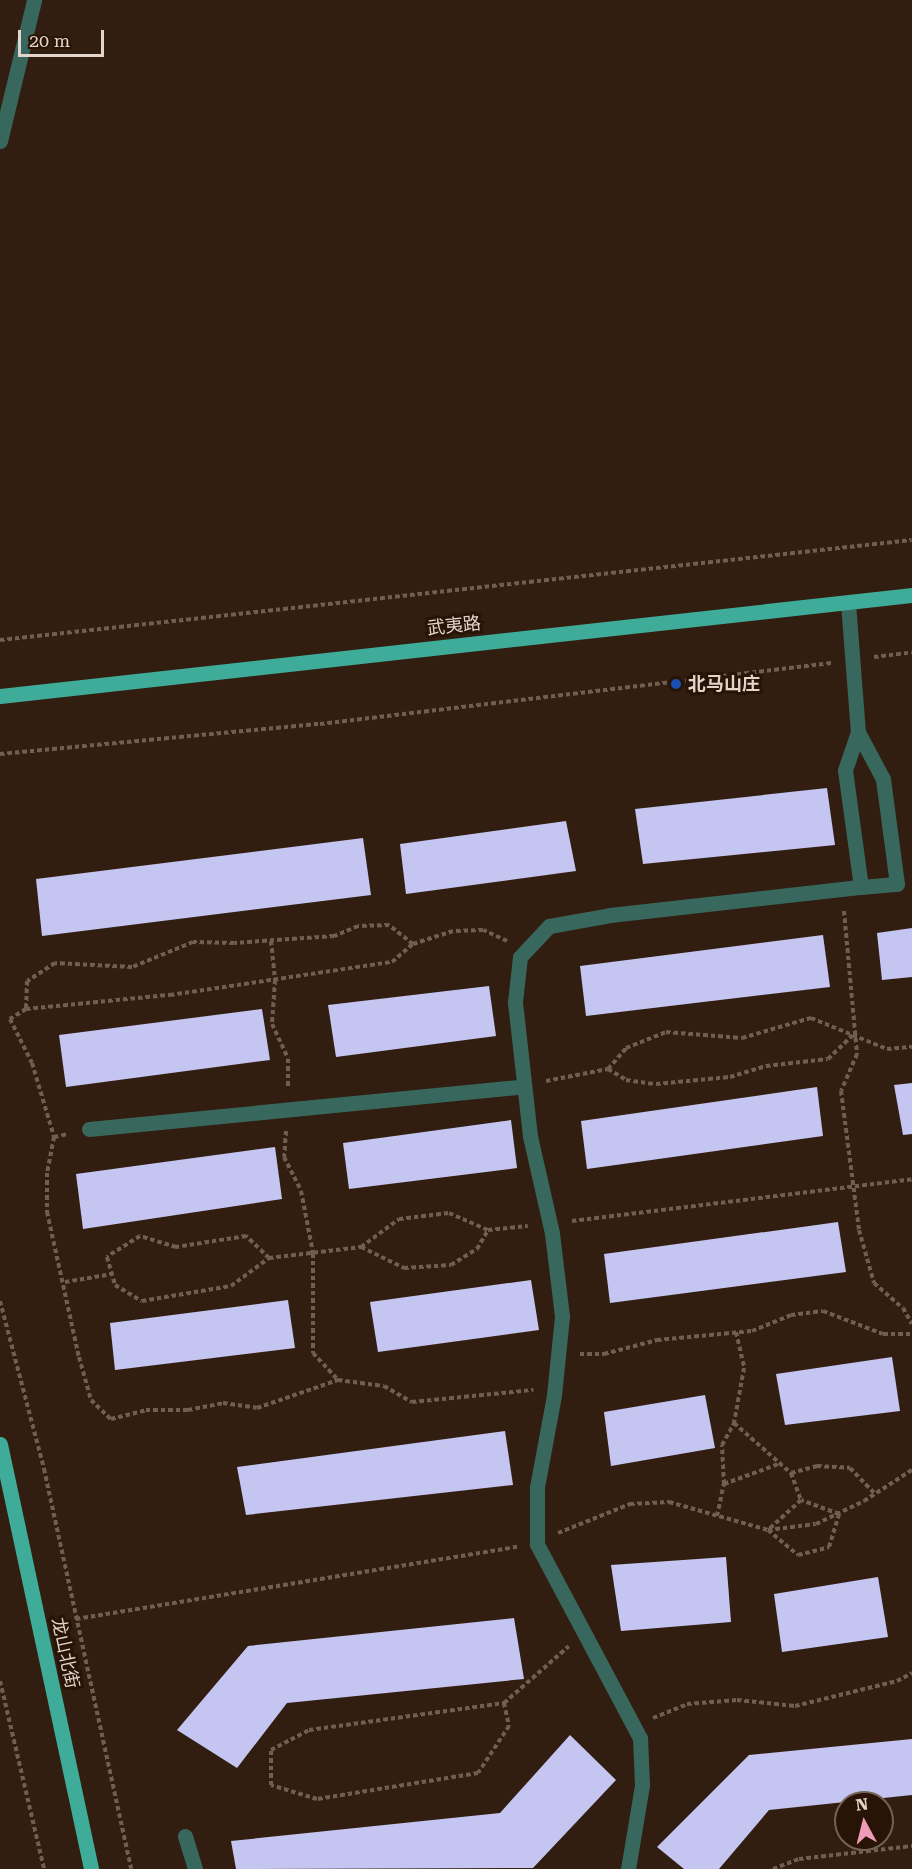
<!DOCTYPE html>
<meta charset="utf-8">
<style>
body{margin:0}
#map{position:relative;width:912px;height:1869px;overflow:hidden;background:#321e10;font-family:"Roboto Serif","Noto Sans SC",serif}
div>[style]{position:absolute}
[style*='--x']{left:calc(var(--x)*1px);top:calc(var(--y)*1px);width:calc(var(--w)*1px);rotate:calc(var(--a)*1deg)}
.building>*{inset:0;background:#c4c6f1}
.path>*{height:4px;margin-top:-2px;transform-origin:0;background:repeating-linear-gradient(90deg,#705e51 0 4.5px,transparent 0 7.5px)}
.minor>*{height:15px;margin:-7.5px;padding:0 7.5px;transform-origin:7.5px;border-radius:7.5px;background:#38675e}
.major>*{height:15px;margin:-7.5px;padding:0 7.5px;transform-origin:7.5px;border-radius:7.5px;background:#3fac99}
.dots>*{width:16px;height:16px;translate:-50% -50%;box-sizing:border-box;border:3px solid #281407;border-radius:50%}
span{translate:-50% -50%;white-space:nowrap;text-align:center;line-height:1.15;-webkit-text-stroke:6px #281407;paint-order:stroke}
.street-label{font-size:18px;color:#e3d5cc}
.poi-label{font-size:18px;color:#e3d5cc;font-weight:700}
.left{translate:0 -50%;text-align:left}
.north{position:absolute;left:834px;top:1791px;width:60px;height:60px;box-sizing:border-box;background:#281407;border:2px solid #736156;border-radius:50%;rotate:353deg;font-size:16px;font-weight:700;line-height:24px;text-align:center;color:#e3d5cc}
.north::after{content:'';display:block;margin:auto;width:21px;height:27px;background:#ef9ab8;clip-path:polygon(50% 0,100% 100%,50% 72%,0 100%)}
.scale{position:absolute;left:18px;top:30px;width:86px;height:27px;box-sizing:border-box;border:3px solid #e3d5cc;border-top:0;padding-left:8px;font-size:18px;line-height:21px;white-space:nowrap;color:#e3d5cc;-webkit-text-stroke:4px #281407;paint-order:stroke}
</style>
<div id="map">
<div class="building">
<div style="clip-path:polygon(827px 788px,835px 845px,643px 864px,635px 809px)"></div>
<div style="clip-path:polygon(566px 821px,576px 871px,406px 894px,400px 844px)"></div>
<div style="clip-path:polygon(363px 838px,371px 895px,42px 936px,36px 879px)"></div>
<div style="clip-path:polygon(912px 928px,912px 977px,882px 980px,877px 933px)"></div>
<div style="clip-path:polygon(823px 935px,830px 987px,586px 1016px,580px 966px)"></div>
<div style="clip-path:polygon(489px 986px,496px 1036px,336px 1057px,328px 1005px)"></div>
<div style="clip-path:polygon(262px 1009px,270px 1060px,66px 1087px,59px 1035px)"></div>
<div style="clip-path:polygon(912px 1083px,912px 1134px,903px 1135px,894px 1085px)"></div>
<div style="clip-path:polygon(817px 1087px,823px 1136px,587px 1169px,581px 1121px)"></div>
<div style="clip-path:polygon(511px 1120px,517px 1168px,349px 1189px,343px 1143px)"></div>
<div style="clip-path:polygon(275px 1147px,282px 1199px,83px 1229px,76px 1174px)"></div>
<div style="clip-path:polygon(838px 1222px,846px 1272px,610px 1303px,604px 1254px)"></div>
<div style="clip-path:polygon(531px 1280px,539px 1330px,378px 1352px,370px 1302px)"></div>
<div style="clip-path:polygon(288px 1300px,295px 1348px,115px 1370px,110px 1323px)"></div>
<div style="clip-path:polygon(892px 1357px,900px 1411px,785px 1425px,776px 1374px)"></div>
<div style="clip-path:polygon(705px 1395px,715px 1448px,611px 1466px,604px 1412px)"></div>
<div style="clip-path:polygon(505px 1431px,513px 1485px,246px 1515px,237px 1467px)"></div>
<div style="clip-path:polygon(726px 1557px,731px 1622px,621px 1631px,611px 1565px)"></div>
<div style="clip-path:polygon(878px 1577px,888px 1637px,782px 1652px,774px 1594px)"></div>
<div style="clip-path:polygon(514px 1618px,524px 1679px,287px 1703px,237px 1768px,177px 1730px,248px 1646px)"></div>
<div style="clip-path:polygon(570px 1735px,616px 1780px,533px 1868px,236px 1869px,231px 1841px,500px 1813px)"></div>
<div style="clip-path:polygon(912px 1739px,912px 1795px,769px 1810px,719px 1869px,684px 1869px,657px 1847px,749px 1755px)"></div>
</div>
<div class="path">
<div style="--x:0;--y:640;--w:917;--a:-6.26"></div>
<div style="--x:874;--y:657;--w:38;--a:-7"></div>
<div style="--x:0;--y:754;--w:321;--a:-5.4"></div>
<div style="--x:320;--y:724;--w:515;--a:-6.81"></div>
<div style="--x:844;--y:911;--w:144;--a:84.8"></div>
<div style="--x:857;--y:1054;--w:40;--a:113.4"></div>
<div style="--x:841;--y:1091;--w:140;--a:82.6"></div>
<div style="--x:859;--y:1230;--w:55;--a:74.2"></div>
<div style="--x:874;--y:1283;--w:38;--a:41"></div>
<div style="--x:903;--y:1308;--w:18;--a:61"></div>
<div style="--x:271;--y:941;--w:39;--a:84"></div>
<div style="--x:275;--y:980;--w:44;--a:93.9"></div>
<div style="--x:272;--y:1024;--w:38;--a:65"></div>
<div style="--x:288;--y:1059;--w:29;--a:90"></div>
<div style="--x:507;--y:941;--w:26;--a:-155"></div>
<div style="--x:483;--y:930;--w:30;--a:178"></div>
<div style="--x:453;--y:931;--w:42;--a:162"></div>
<div style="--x:413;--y:944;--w:31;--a:-142"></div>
<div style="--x:389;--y:925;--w:31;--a:178"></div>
<div style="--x:358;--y:926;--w:26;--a:157"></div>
<div style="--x:334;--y:936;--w:100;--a:176"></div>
<div style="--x:234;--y:943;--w:41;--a:-178.6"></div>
<div style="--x:193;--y:942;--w:66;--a:157.7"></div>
<div style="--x:132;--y:967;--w:77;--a:-177"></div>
<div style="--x:55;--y:963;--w:33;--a:147"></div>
<div style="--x:27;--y:981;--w:28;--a:92"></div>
<div style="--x:26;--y:1009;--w:19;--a:148"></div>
<div style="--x:10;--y:1019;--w:49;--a:63.4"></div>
<div style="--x:32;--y:1063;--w:77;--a:73.4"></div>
<div style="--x:54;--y:1137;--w:37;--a:101"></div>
<div style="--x:47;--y:1173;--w:39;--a:90"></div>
<div style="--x:47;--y:1212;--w:148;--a:77.6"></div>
<div style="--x:79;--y:1357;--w:45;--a:74.4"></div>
<div style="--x:91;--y:1400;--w:28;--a:44"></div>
<div style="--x:111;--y:1419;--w:36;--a:-14"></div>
<div style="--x:146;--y:1410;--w:42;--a:0"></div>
<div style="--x:188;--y:1410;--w:36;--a:-11"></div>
<div style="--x:223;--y:1403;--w:34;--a:8"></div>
<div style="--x:257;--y:1408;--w:86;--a:-19.1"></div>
<div style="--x:338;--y:1380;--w:46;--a:7.4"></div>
<div style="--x:384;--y:1386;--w:32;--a:30"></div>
<div style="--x:412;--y:1402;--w:122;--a:-5.7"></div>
<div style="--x:26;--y:1009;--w:145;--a:-5.6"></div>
<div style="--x:170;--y:995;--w:224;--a:-8.5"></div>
<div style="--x:392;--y:962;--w:28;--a:-41"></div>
<div style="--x:608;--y:1069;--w:21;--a:31"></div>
<div style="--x:626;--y:1080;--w:30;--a:8"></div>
<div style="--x:656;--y:1084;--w:74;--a:-5.4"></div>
<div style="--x:730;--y:1077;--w:38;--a:-17"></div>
<div style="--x:766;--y:1066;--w:62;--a:-6.4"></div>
<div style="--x:828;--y:1059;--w:36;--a:-44"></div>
<div style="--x:546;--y:1081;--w:63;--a:-11"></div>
<div style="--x:608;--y:1069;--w:28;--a:-49"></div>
<div style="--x:626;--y:1048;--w:43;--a:-21.8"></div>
<div style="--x:666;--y:1032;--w:76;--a:4.5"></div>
<div style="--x:742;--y:1038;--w:72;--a:-16.2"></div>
<div style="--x:811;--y:1018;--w:82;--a:22.2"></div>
<div style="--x:887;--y:1049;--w:25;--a:-5"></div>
<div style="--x:286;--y:1131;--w:26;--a:94"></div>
<div style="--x:284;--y:1157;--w:38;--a:63"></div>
<div style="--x:301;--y:1191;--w:63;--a:79"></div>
<div style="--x:313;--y:1253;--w:100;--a:90"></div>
<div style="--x:313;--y:1353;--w:37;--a:47"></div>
<div style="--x:54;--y:1137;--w:14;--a:-12"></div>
<div style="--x:572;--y:1221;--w:343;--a:-7"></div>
<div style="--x:361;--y:1247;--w:48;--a:26"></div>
<div style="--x:404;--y:1268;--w:47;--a:-3.7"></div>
<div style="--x:451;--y:1265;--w:31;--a:-32"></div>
<div style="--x:477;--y:1249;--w:22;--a:-60"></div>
<div style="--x:269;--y:1258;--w:32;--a:-136"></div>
<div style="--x:246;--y:1236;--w:71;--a:171.1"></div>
<div style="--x:176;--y:1247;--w:38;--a:-163"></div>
<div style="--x:140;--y:1236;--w:39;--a:148"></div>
<div style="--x:107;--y:1257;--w:29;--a:74"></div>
<div style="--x:115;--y:1285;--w:31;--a:31"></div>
<div style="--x:142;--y:1301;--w:90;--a:-9.6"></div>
<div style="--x:231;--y:1286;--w:47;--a:-36.4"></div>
<div style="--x:269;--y:1258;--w:93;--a:-6.8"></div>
<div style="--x:361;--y:1247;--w:47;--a:-36.4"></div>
<div style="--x:399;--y:1219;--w:50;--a:-6.8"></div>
<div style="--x:449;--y:1213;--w:43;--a:23.6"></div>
<div style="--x:488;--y:1230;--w:40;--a:-5.7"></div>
<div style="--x:65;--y:1282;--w:48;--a:-9.7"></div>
<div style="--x:0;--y:1301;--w:174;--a:75.3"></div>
<div style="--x:44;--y:1469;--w:409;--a:77.7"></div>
<div style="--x:736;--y:1332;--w:37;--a:77"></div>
<div style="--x:744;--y:1368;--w:56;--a:100.3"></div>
<div style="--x:734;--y:1423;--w:76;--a:41.3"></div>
<div style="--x:791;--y:1473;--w:29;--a:70"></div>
<div style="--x:801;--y:1500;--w:45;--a:137.7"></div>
<div style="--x:768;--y:1530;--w:39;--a:40"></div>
<div style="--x:798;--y:1555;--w:32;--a:-14"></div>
<div style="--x:829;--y:1547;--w:34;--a:-73"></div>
<div style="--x:839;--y:1514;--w:40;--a:-159.8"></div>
<div style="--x:580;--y:1354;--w:24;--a:0"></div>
<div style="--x:604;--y:1354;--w:55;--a:-14.8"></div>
<div style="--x:657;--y:1340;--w:95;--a:-5.4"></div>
<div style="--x:752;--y:1331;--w:42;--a:-22.3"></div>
<div style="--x:791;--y:1315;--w:32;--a:-7"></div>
<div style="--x:823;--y:1311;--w:64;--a:21"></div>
<div style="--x:883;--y:1334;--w:29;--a:0"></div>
<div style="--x:791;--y:1473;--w:27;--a:-15"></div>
<div style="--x:817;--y:1466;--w:33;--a:3"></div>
<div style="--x:850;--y:1468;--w:36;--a:46"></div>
<div style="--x:724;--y:1484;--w:39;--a:-93"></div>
<div style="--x:722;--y:1445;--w:25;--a:-61"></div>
<div style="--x:717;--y:1516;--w:33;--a:-78"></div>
<div style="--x:724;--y:1484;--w:61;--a:-20.2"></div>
<div style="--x:558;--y:1533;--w:78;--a:-21.9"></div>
<div style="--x:630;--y:1504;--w:39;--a:-3"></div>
<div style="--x:669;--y:1502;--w:103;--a:15.8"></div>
<div style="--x:768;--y:1530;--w:48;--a:-7.1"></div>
<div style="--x:816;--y:1524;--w:53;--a:-25.6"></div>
<div style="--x:864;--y:1501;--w:57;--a:-32.9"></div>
<div style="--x:76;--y:1619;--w:447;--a:-9.3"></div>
<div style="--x:0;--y:1681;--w:193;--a:76.8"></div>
<div style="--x:504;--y:1703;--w:24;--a:78"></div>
<div style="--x:509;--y:1726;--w:56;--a:123.4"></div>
<div style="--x:478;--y:1773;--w:163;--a:170.8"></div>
<div style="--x:317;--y:1799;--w:48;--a:-163.1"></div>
<div style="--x:271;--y:1785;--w:35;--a:-90"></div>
<div style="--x:271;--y:1750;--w:43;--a:-27.8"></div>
<div style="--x:309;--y:1730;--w:197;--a:-7.9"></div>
<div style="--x:504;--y:1703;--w:86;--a:-41.2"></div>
<div style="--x:653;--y:1718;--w:37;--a:-22"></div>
<div style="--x:687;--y:1704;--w:50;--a:-4.6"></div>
<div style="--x:737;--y:1700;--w:58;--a:5.9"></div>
<div style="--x:795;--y:1706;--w:105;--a:-13.8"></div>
<div style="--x:897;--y:1681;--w:17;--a:-28"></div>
<div style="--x:773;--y:1869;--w:28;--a:-21"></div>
<div style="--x:799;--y:1859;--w:114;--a:-6.6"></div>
</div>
<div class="minor">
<div style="--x:0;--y:141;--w:145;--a:-76.4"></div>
<div style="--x:848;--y:603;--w:129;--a:85.6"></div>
<div style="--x:858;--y:732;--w:40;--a:108.9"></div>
<div style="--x:845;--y:770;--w:118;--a:82.2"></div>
<div style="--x:861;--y:887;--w:36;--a:-5"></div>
<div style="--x:897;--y:884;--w:106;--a:-97.6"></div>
<div style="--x:883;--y:779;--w:53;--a:-118"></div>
<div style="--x:89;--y:1129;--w:437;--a:-5.6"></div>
<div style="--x:185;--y:1836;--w:34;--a:73"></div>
<div style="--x:628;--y:1869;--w:85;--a:-80.5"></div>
<div style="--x:642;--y:1785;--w:47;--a:-92.4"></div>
<div style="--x:640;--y:1738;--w:220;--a:-118"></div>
<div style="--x:537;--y:1544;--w:57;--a:-90"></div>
<div style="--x:537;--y:1487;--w:94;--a:-79.5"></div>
<div style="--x:554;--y:1395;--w:79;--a:-84.2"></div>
<div style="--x:562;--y:1316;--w:84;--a:-96.9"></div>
<div style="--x:552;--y:1233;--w:99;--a:-102.8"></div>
<div style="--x:530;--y:1136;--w:135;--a:-96.4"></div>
<div style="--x:515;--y:1002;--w:45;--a:-83.7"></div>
<div style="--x:520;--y:957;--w:42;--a:-46.9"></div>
<div style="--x:549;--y:926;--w:62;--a:-10.2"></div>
<div style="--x:610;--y:915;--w:253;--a:-6.4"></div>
</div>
<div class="major">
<div style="--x:0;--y:696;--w:918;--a:-6.32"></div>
<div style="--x:0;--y:1444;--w:435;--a:77.9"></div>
</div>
<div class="dots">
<div style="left:676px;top:684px;background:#1a4fb4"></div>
</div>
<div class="street-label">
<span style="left:454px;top:626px;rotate:-6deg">武夷路</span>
<span style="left:65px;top:1653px;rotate:78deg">龙山北街</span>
</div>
<div class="poi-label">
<span class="left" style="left:688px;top:684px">北马山庄</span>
</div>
<div class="north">N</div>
<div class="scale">20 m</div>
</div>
